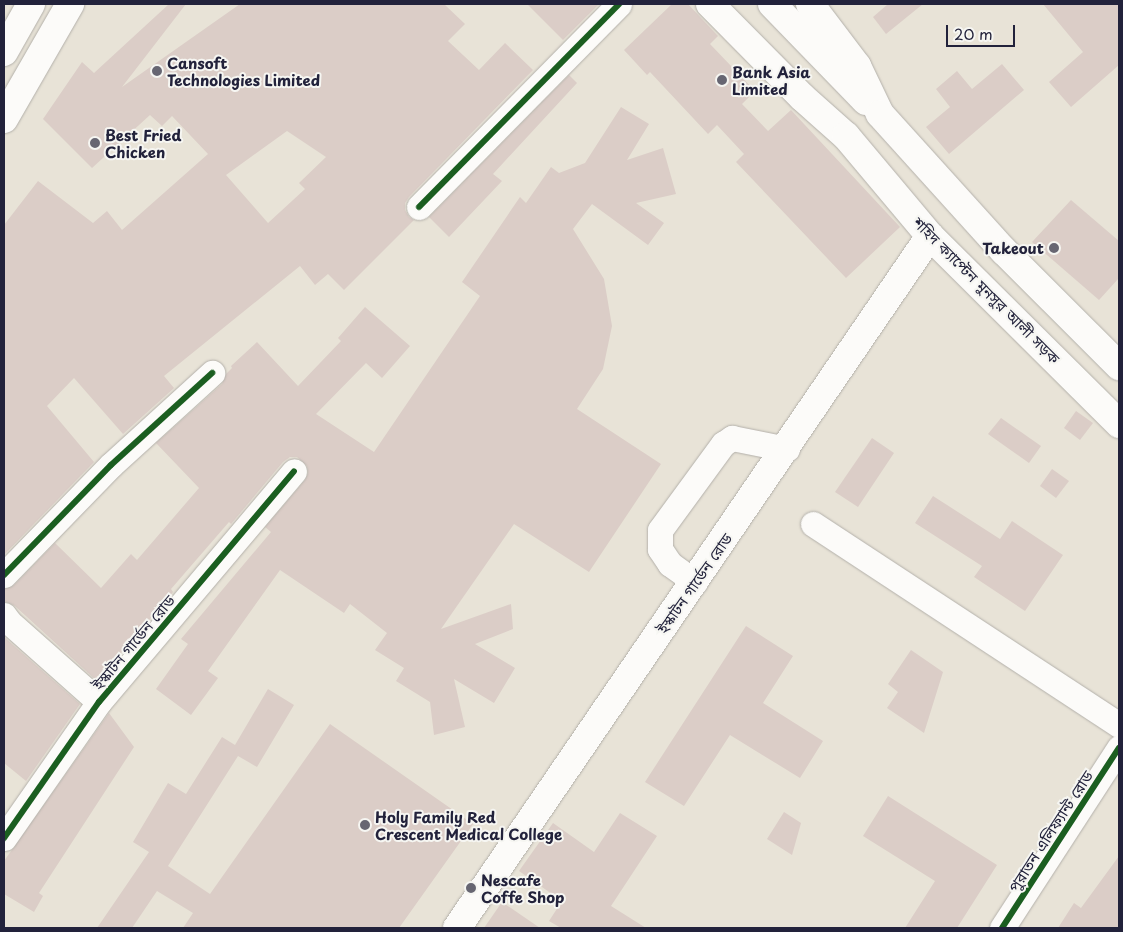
<!DOCTYPE html>
<meta charset="utf-8">
<style>
body{margin:0}
#map{position:relative;width:1123px;height:932px;overflow:hidden;background:#e8e3d7;font-family:"Playpen Sans","Noto Sans Bengali",sans-serif}
div>[style]{position:absolute}
[style*='--x']{left:calc(var(--x)*1px);top:calc(var(--y)*1px);width:calc(var(--w)*1px);rotate:calc(var(--a)*1deg)}
.building>*{inset:0;background:#dbcdc7}
.roads{filter:drop-shadow(0 0 1px #b3b0aa) drop-shadow(0 0 1px #b3b0aa)}
.minor>*{height:25px;margin:-12.5px;padding:0 12.5px;transform-origin:12.5px;border-radius:12.5px;background:#fcfbf9}
.major>*{height:28px;margin:-14px;padding:0 14px;transform-origin:14px;border-radius:14px;background:#fcfbf9}
.cycleway>*{height:6px;margin:-3px;padding:0 3px;transform-origin:3px;border-radius:3px;background:#1b5e20}
.dots>*{width:14px;height:14px;translate:-50% -50%;box-sizing:border-box;border:2px solid #f6f6f2;border-radius:50%}
span{translate:-50% -50%;white-space:nowrap;text-align:center;line-height:1.15;-webkit-text-stroke:4px #f6f6f2;paint-order:stroke}
.poi-label{font-size:15px;color:#22223b;font-weight:700}
.left{translate:0 -50%;text-align:left}
.right{translate:-100% -50%;text-align:right}
.street-label{font-size:15px;color:#22223b}
.frame{position:absolute;inset:0;border:5px solid #22223b;pointer-events:none}
.scale{position:absolute;left:946px;top:25px;width:69px;height:22px;box-sizing:border-box;border:2px solid #22223b;border-top:0;padding-left:6px;font-size:15px;line-height:18px;white-space:nowrap;color:#22223b;-webkit-text-stroke:4px #f6f6f2;paint-order:stroke}
</style>
<div id="map">
<div class="building">
<div style="clip-path:polygon(evenodd,169px 4px,186px 4px,122px 87px,240px 4px,444px 4px,465px 24px,448px 41px,479px 70px,505px 43px,533px 70px,409px 197px,405px 203px,405px 210px,409px 217px,414px 220px,344px 290px,328px 274px,315px 285px,300px 266px,164px 376px,174px 388px,123px 434px,74px 378px,47px 406px,94px 462px,4px 555px,4px 225px,38px 181px,93px 223px,107px 211px,122px 230px,208px 154px,172px 116px,162px 126px,150px 115px,92px 168px,43px 119px,82px 62px,94px 73px,169px 4px,287px 131px,326px 157px,299px 183px,305px 189px,268px 223px,226px 175px,287px 131px)"></div>
<div style="clip-path:polygon(527px 4px,599px 4px,563px 40px)"></div>
<div style="clip-path:polygon(672px 4px,688px 4px,718px 36px,710px 44px,755px 91px,742px 104px,768px 131px,791px 110px,900px 227px,846px 278px,736px 162px,744px 154px,717px 125px,708px 134px,650px 72px,647px 75px,624px 50px)"></div>
<div style="clip-path:polygon(888px 4px,923px 4px,886px 34px,873px 17px)"></div>
<div style="clip-path:polygon(1043px 4px,1119px 4px,1119px 65px,1071px 107px,1049px 82px,1083px 52px)"></div>
<div style="clip-path:polygon(1002px 64px,1024px 90px,949px 154px,926px 127px,950px 107px,936px 89px,957px 71px,972px 89px)"></div>
<div style="clip-path:polygon(569px 75px,577px 83px,493px 174px,502px 181px,449px 237px,429px 217px)"></div>
<div style="clip-path:polygon(621px 107px,649px 124px,627px 160px,663px 148px,676px 194px,636px 203px,664px 223px,648px 245px,592px 204px,573px 229px,604px 279px,612px 326px,603px 369px,577px 409px,661px 464px,589px 572px,514px 524px,441px 629px,511px 604px,513px 629px,475px 644px,515px 668px,494px 703px,454px 679px,465px 727px,434px 735px,430px 702px,396px 681px,404px 668px,375px 650px,387px 633px,350px 604px,344px 613px,280px 570px,208px 671px,218px 678px,191px 715px,156px 689px,188px 644px,181px 639px,271px 532px,265px 527px,305px 480px,308px 473px,307px 466px,297px 457px,290px 457px,283px 462px,231px 524px,229px 522px,171px 589px,173px 592px,97px 681px,15px 606px,4px 601px,4px 589px,14px 585px,55px 543px,101px 588px,131px 554px,137px 560px,199px 488px,156px 443px,222px 384px,226px 374px,232px 368px,231px 366px,257px 342px,298px 386px,341px 341px,338px 338px,365px 307px,410px 346px,382px 378px,366px 363px,316px 414px,374px 452px,480px 296px,462px 282px,520px 197px,526px 203px,551px 167px,559px 173px,585px 163px)"></div>
<div style="clip-path:polygon(1071px 200px,1119px 241px,1119px 278px,1099px 300px,1032px 242px)"></div>
<div style="clip-path:polygon(1076px 411px,1093px 423px,1080px 440px,1064px 428px)"></div>
<div style="clip-path:polygon(1001px 418px,1041px 446px,1029px 463px,988px 434px)"></div>
<div style="clip-path:polygon(872px 438px,894px 453px,858px 507px,835px 492px)"></div>
<div style="clip-path:polygon(1052px 469px,1069px 481px,1056px 498px,1040px 486px)"></div>
<div style="clip-path:polygon(933px 496px,1000px 539px,1012px 521px,1063px 555px,1025px 611px,974px 577px,982px 566px,915px 523px)"></div>
<div style="clip-path:polygon(746px 626px,793px 656px,763px 703px,823px 741px,800px 778px,730px 735px,684px 806px,645px 782px)"></div>
<div style="clip-path:polygon(4px 637px,80px 704px,26px 781px,4px 763px)"></div>
<div style="clip-path:polygon(911px 650px,943px 672px,924px 733px,887px 708px,898px 692px,888px 684px)"></div>
<div style="clip-path:polygon(268px 689px,294px 705px,257px 767px,238px 756px,168px 866px,210px 894px,330px 724px,473px 824px,399px 928px,183px 928px,193px 913px,157px 891px,132px 928px,97px 928px,149px 852px,133px 842px,168px 783px,186px 794px,222px 737px,235px 745px)"></div>
<div style="clip-path:polygon(109px 713px,134px 747px,39px 893px,43px 896px,34px 912px,4px 894px,4px 861px)"></div>
<div style="clip-path:polygon(888px 796px,997px 865px,957px 928px,905px 928px,935px 881px,863px 836px)"></div>
<div style="clip-path:polygon(784px 812px,801px 823px,792px 855px,767px 839px)"></div>
<div style="clip-path:polygon(620px 813px,657px 836px,611px 906px,646px 928px,561px 928px,549px 921px,562px 901px,519px 871px,553px 823px,594px 852px)"></div>
<div style="clip-path:polygon(1119px 856px,1119px 928px,1058px 928px,1074px 903px,1081px 908px)"></div>
<div style="clip-path:polygon(502px 902px,540px 928px,484px 928px)"></div>
</div>
<div class="roads">
<div class="minor">
<div style="--x:419;--y:207;--w:285;--a:-45.4"></div>
<div style="--x:813;--y:524;--w:366;--a:33.3"></div>
<div style="--x:4;--y:575;--w:153;--a:-45.8"></div>
<div style="--x:111;--y:465;--w:137;--a:-42.3"></div>
<div style="--x:695;--y:582;--w:31;--a:-144"></div>
<div style="--x:670;--y:564;--w:18;--a:-124"></div>
<div style="--x:660;--y:549;--w:19;--a:-90"></div>
<div style="--x:660;--y:530;--w:107;--a:-53.8"></div>
<div style="--x:723;--y:444;--w:11;--a:-34"></div>
<div style="--x:732;--y:438;--w:56;--a:11.3"></div>
<div style="--x:4;--y:615;--w:9;--a:54"></div>
<div style="--x:9;--y:622;--w:120;--a:41.6"></div>
<div style="--x:4;--y:838;--w:166;--a:-55.1"></div>
<div style="--x:99;--y:702;--w:302;--a:-49.8"></div>
<div style="--x:1002;--y:928;--w:215;--a:-57"></div>
</div>
<div class="major">
<div style="--x:710;--y:4;--w:131;--a:45.3"></div>
<div style="--x:802;--y:97;--w:59;--a:41.6"></div>
<div style="--x:846;--y:136;--w:131;--a:50"></div>
<div style="--x:930;--y:236;--w:267;--a:44.8"></div>
<div style="--x:772;--y:4;--w:135;--a:45.9"></div>
<div style="--x:810;--y:4;--w:78;--a:52.8"></div>
<div style="--x:857;--y:66;--w:53;--a:64.4"></div>
<div style="--x:880;--y:114;--w:185;--a:47.9"></div>
<div style="--x:1004;--y:251;--w:163;--a:45"></div>
<div style="--x:4;--y:52;--w:55;--a:-60.6"></div>
<div style="--x:4;--y:119;--w:133;--a:-60.1"></div>
<div style="--x:457;--y:928;--w:838;--a:-55.65"></div>
</div>
</div>
<div class="cycleway">
<div style="--x:419;--y:207;--w:285;--a:-45.4"></div>
<div style="--x:4;--y:575;--w:153;--a:-45.8"></div>
<div style="--x:111;--y:465;--w:137;--a:-42.3"></div>
<div style="--x:4;--y:838;--w:166;--a:-55.1"></div>
<div style="--x:99;--y:702;--w:302;--a:-49.8"></div>
<div style="--x:1002;--y:928;--w:215;--a:-57"></div>
</div>
<div class="dots">
<div style="left:157px;top:71px;background:#676672"></div>
<div style="left:722px;top:80px;background:#676672"></div>
<div style="left:95px;top:143px;background:#676672"></div>
<div style="left:1054px;top:248px;background:#676672"></div>
<div style="left:365px;top:825px;background:#676672"></div>
<div style="left:471px;top:888px;background:#676672"></div>
</div>
<div class="poi-label">
<span class="left" style="left:167px;top:71px">Cansoft<br>Technologies Limited</span>
<span class="left" style="left:732px;top:80px">Bank Asia<br>Limited</span>
<span class="left" style="left:105px;top:143px">Best Fried<br>Chicken</span>
<span class="right" style="left:1044px;top:248px">Takeout</span>
<span class="left" style="left:375px;top:825px">Holy Family Red<br>Crescent Medical College</span>
<span class="left" style="left:481px;top:888px">Nescafe<br>Coffe Shop</span>
</div>
<div class="street-label">
<span style="left:987px;top:290px;rotate:45deg">শহিদ ক্যাপ্টেন মুনসুর আলী সড়ক</span>
<span style="left:694px;top:583px;rotate:-55deg">ইস্কাটন গার্ডেন রোড</span>
<span style="left:133px;top:642px;rotate:-50deg">ইস্কাটন গার্ডেন রোড</span>
<span style="left:1050px;top:831px;rotate:-57deg">পুরাতন এলিফ্যান্ট রোড</span>
</div>
<div class="frame"></div>
<div class="scale">20 m</div>
</div>
